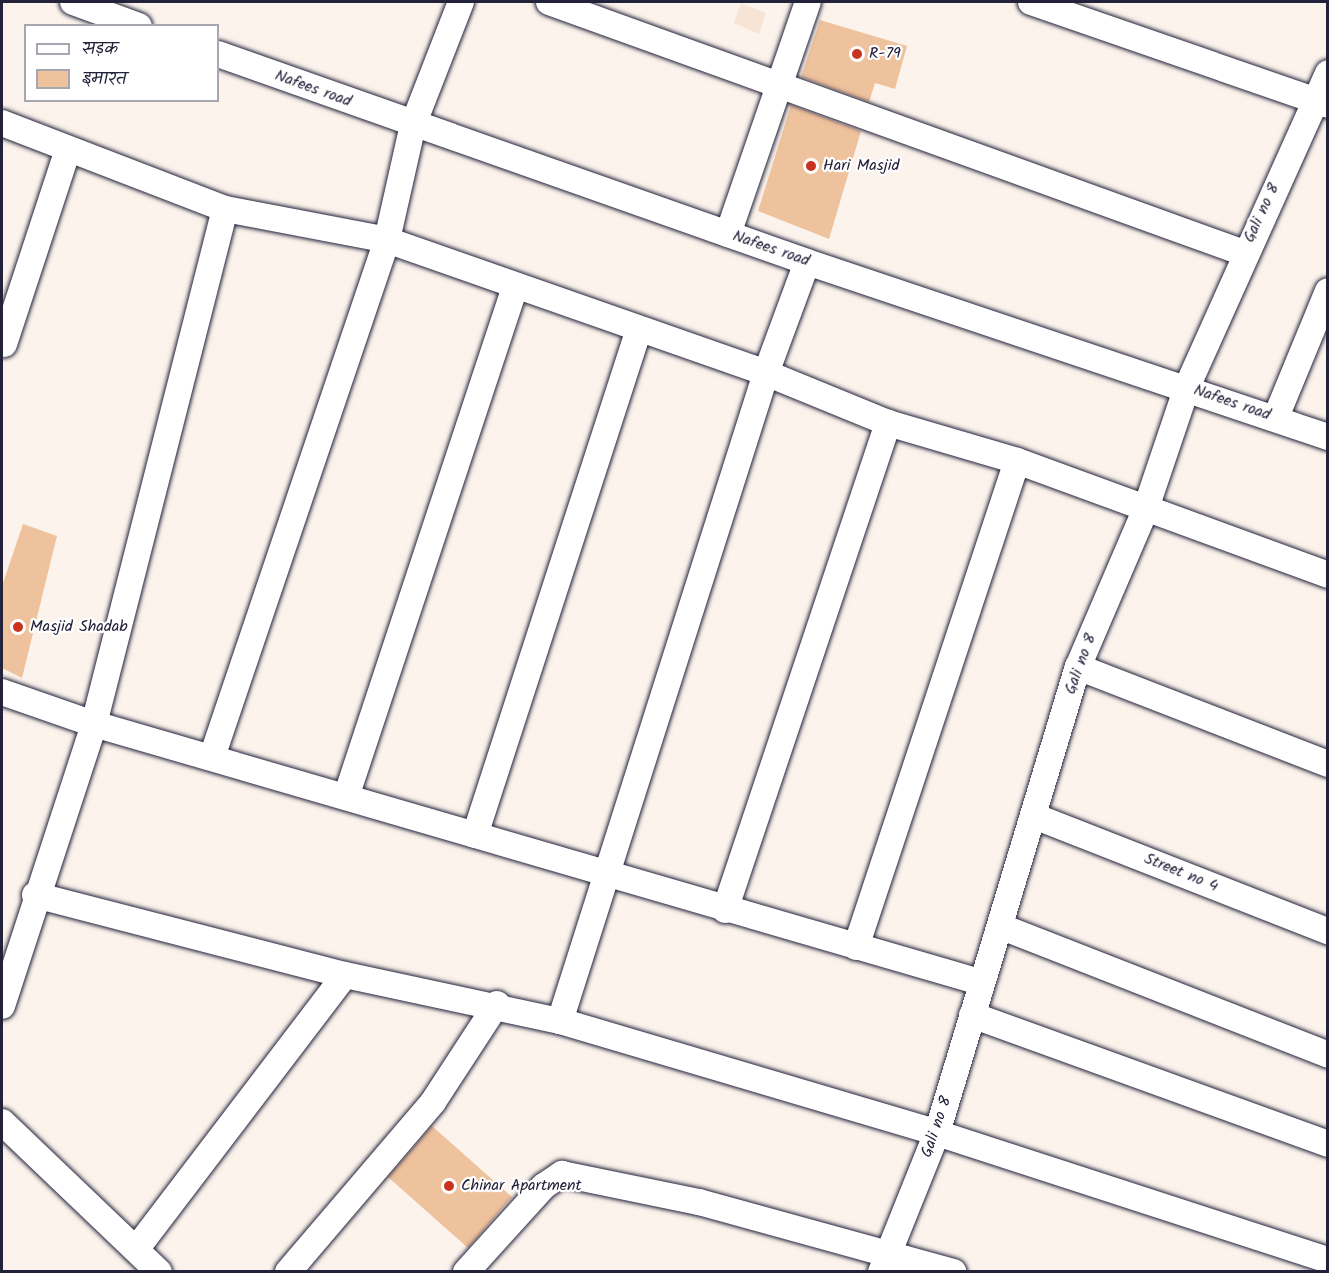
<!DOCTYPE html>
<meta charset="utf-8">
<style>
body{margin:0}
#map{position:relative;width:1329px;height:1273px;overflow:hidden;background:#fcf3ec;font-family:Kalam,"Playpen Sans Deva",sans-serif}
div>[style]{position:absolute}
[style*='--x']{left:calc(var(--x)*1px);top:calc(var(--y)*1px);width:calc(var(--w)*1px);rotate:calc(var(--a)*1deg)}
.built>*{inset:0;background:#f8e4d5}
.building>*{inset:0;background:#efc29e}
.roads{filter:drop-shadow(0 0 2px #22223b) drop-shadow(0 0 2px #22223b)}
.minor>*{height:26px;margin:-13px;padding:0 13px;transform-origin:13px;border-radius:13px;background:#fff}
.dots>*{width:16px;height:16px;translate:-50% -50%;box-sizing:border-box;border:3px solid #fff;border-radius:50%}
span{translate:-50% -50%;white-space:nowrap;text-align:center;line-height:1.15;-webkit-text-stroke:4.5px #fff;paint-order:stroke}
.poi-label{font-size:16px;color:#22223b}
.left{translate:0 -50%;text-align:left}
.street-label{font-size:16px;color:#22223b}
.frame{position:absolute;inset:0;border:3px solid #22223b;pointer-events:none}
.legend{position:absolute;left:24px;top:24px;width:195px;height:78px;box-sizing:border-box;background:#fff;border:2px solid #a7a7b1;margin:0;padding:8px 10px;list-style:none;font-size:18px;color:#22223b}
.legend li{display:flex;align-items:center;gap:12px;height:30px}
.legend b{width:30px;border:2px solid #a7a7b1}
</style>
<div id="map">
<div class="built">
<div style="clip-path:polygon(741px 3px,766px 13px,759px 34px,734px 23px)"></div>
</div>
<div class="building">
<div style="clip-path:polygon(820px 20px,907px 46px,895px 89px,875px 83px,869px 102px,801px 77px)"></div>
<div style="clip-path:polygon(791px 105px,861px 131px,829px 239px,758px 211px)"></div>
<div style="clip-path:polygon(23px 524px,57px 536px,22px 678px,2px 668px,2px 586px)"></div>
<div style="clip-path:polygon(432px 1126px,512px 1197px,468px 1248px,388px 1177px)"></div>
</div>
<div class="roads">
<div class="minor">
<div style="--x:73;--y:2;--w:70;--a:20"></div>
<div style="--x:549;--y:2;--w:739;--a:19.86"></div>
<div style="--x:1031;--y:2;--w:314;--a:19.1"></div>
<div style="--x:218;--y:54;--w:625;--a:19.45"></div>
<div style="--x:807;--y:262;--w:550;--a:18.57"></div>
<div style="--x:2;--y:123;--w:239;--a:21.1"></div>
<div style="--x:225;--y:209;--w:165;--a:10.8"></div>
<div style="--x:387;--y:240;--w:402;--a:19.3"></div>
<div style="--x:766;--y:373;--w:132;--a:22.3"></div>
<div style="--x:888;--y:423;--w:134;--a:16.4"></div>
<div style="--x:1017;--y:461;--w:331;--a:20.1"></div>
<div style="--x:728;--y:234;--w:245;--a:-71"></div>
<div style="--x:4;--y:344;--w:205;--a:-71.8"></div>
<div style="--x:1276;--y:417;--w:136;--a:-67.6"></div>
<div style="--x:1078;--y:667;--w:268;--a:21.2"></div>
<div style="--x:2;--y:692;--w:97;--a:19.2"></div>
<div style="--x:94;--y:724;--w:923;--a:16.24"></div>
<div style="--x:212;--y:757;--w:546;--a:-71.3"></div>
<div style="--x:387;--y:240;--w:118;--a:-77.3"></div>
<div style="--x:413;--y:125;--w:132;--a:-68.7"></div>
<div style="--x:347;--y:794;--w:534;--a:-71.67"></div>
<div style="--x:1034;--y:816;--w:316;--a:21.4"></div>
<div style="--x:475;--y:835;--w:529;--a:-72.04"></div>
<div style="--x:35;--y:895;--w:320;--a:14.5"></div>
<div style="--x:345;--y:975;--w:220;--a:12.1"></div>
<div style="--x:560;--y:1021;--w:393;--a:16.5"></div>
<div style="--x:937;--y:1133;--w:411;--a:18"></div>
<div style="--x:725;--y:910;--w:514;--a:-71.49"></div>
<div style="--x:1002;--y:927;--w:350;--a:21.4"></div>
<div style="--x:856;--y:947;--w:512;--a:-71.67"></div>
<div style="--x:2;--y:1006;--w:297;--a:-71.9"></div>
<div style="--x:94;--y:724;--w:531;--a:-75.73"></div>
<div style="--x:972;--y:1015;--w:379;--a:19.9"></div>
<div style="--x:560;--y:1021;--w:680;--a:-72.36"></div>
<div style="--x:766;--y:373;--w:118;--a:-69.7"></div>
<div style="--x:2;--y:1122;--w:217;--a:43.7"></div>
<div style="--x:137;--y:1248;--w:343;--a:-52.7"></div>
<div style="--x:288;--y:1272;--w:223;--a:-49.5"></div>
<div style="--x:433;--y:1102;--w:117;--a:-56.9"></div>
<div style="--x:466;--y:1272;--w:116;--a:-47.8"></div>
<div style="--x:544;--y:1186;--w:22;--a:-34"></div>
<div style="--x:562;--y:1174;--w:140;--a:11.6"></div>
<div style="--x:699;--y:1202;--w:264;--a:15.4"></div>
<div style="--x:881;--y:1272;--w:150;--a:-68.1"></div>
<div style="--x:937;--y:1133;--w:487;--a:-73.2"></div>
<div style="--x:1078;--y:667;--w:170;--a:-66.8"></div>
<div style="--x:1145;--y:511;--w:131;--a:-71.3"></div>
<div style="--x:1187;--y:387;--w:344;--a:-65.8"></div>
</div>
</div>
<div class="dots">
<div style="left:857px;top:54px;background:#c8321e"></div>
<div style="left:811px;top:166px;background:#c8321e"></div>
<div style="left:18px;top:627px;background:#c8321e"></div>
<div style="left:449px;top:1186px;background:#c8321e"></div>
</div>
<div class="poi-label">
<span class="left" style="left:869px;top:54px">R-79</span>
<span class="left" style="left:823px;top:166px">Hari Masjid</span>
<span class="left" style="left:30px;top:627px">Masjid Shadab</span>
<span class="left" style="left:461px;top:1186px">Chinar Apartment</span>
</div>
<div class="street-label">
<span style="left:313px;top:89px;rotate:20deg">Nafees road</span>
<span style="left:1262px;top:213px;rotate:-65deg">Gali no 8</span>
<span style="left:771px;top:249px;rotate:19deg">Nafees road</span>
<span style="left:1232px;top:403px;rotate:19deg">Nafees road</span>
<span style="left:1081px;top:664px;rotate:-70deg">Gali no 8</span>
<span style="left:1181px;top:873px;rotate:22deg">Street no 4</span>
<span style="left:937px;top:1127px;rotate:-71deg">Gali no 8</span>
</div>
<div class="frame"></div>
<ul class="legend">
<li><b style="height:8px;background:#fff"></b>सड़क</li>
<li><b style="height:16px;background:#efc29e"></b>इमारत</li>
</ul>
</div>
